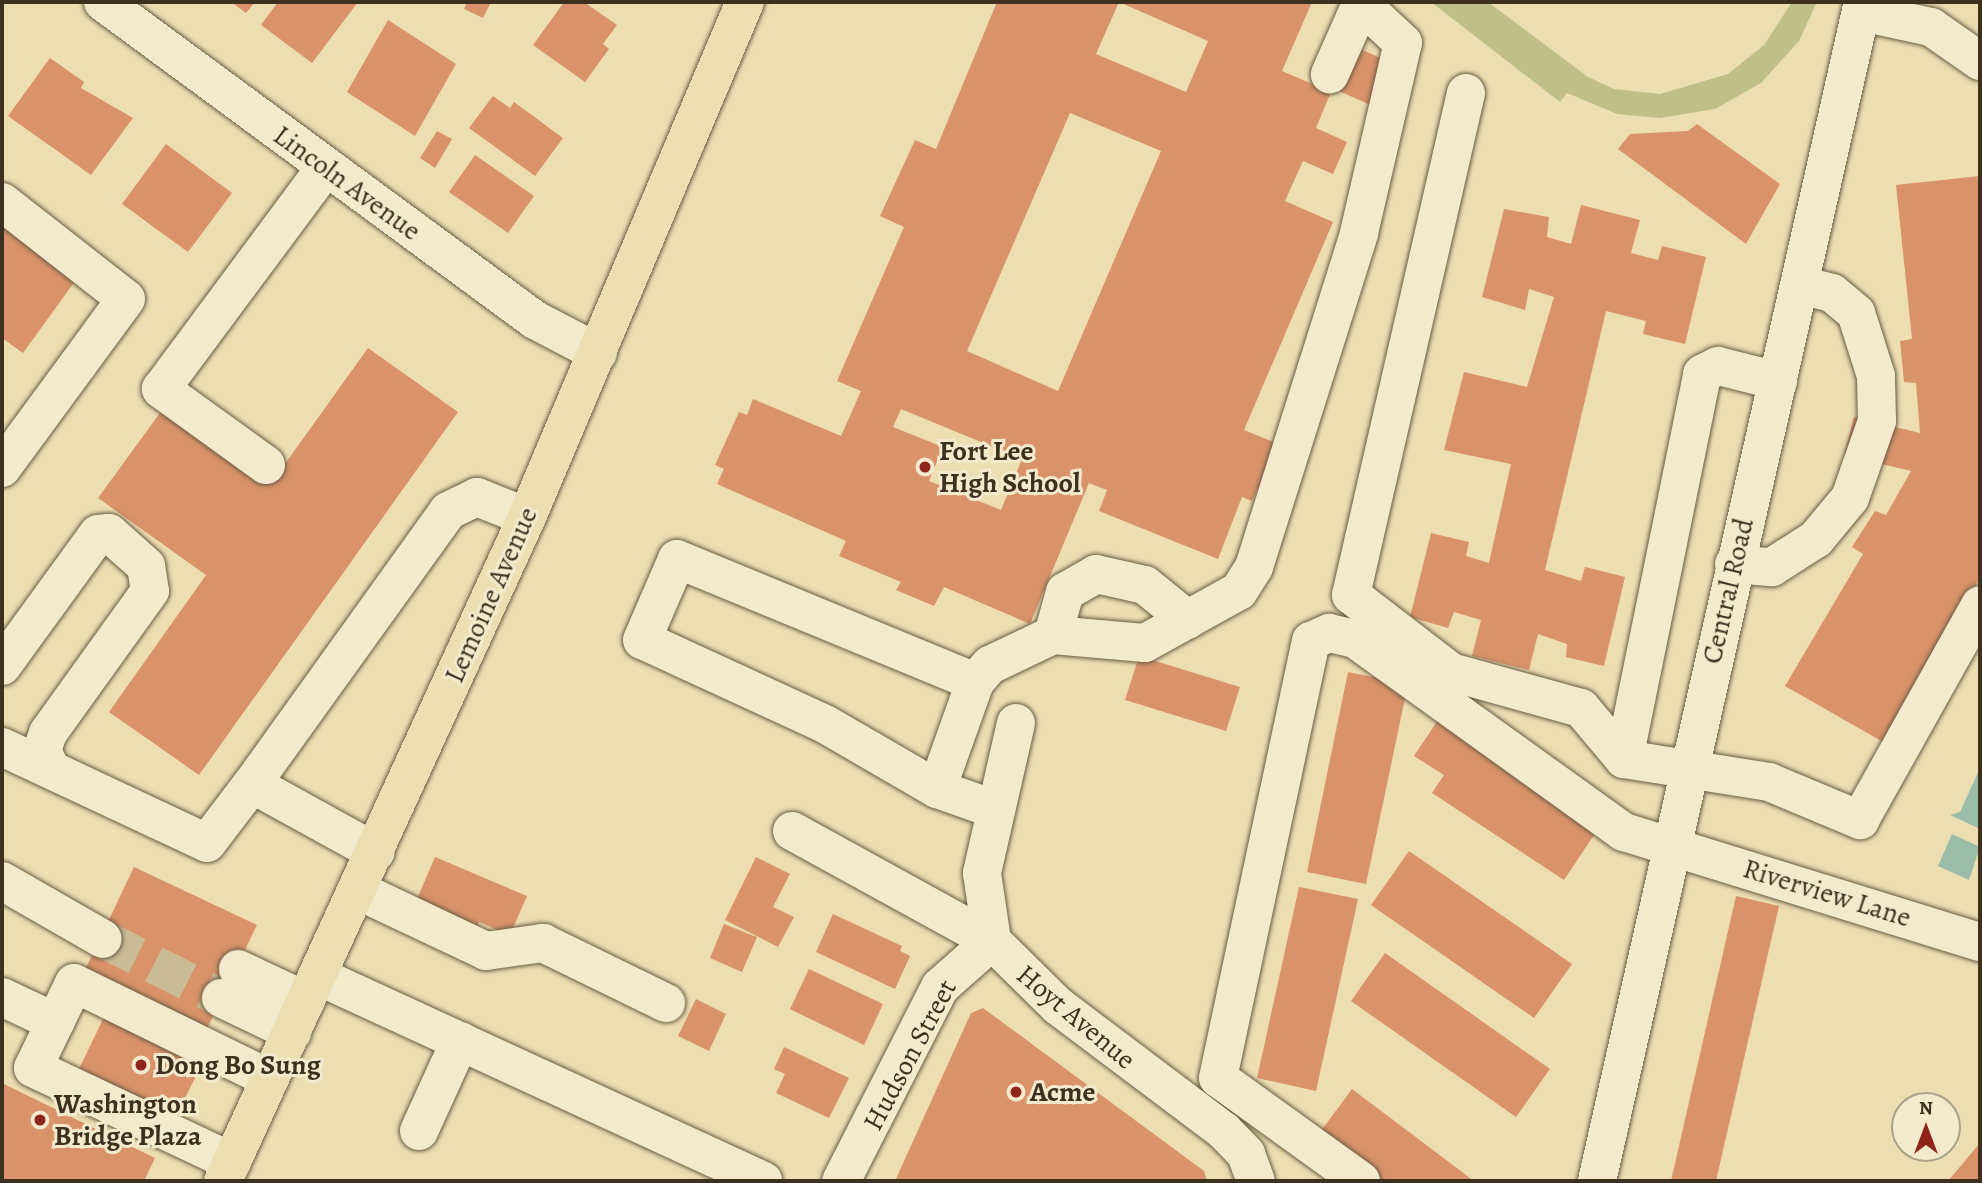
<!DOCTYPE html>
<style>
body{margin:0}
#map{position:relative;width:1982px;height:1183px;overflow:hidden;background:#eddeb2;font-family:Alegreya,serif}
div>[style]{position:absolute}
[style*='--x']{left:calc(var(--x)*1px);top:calc(var(--y)*1px);width:calc(var(--w)*1px);rotate:calc(var(--a)*1deg)}
.green>*{inset:0;background:#bec088}
.water>*{inset:0;background:#9abca8}
.building>*{inset:0;background:#d9926a}
.minor-tunnel>*{height:38px;margin-top:-19px;transform-origin:0;background:repeating-linear-gradient(90deg,#cabb95 0 38px,transparent 0 57px)}
.roads{filter:drop-shadow(0 0 2px #695c44) drop-shadow(0 0 2px #695c44)}
.minor>*{height:38px;margin:-19px;padding:0 19px;transform-origin:19px;border-radius:19px;background:#f3eacd}
.major>*{height:38px;margin:-19px;padding:0 19px;transform-origin:19px;border-radius:19px;background:#eddeb2}
.dots>*{width:19px;height:19px;translate:-50% -50%;box-sizing:border-box;border:4px solid #f3eacd;border-radius:50%}
span{translate:-50% -50%;white-space:nowrap;text-align:center;line-height:1.15;-webkit-text-stroke:6px #f3eacd;paint-order:stroke}
.street-label{font-size:28px;color:#3d301f}
.poi-label{font-size:28px;color:#3d301f;font-weight:700}
.left{translate:0 -50%;text-align:left}
.frame{position:absolute;inset:0;border:4px solid #3d301f;pointer-events:none}
.north{position:absolute;left:1891px;top:1092px;width:70px;height:70px;box-sizing:border-box;background:#f3eacd;border:2px solid #aaa087;border-radius:50%;rotate:0deg;font-size:19px;font-weight:700;line-height:28px;text-align:center;color:#3d301f}
.north::after{content:'';display:block;margin:auto;width:24px;height:32px;background:#8f2418;clip-path:polygon(50% 0,100% 100%,50% 72%,0 100%)}
</style>
<div id="map">
<div class="green">
<div style="clip-path:polygon(1431px 2px,1488px 2px,1588px 77px,1614px 89px,1660px 94px,1728px 74px,1764px 45px,1792px 2px,1817px 2px,1799px 41px,1761px 83px,1715px 109px,1660px 118px,1617px 114px,1567px 93px,1560px 102px)"></div>
</div>
<div class="water">
<div style="clip-path:polygon(1980px 768px,1980px 829px,1950px 815px,1960px 812px)"></div>
<div style="clip-path:polygon(1952px 834px,1980px 847px,1969px 880px,1938px 866px)"></div>
</div>
<div class="building">
<div style="clip-path:polygon(231px 2px,255px 2px,246px 13px)"></div>
<div style="clip-path:polygon(278px 2px,358px 2px,312px 63px,261px 25px)"></div>
<div style="clip-path:polygon(467px 2px,491px 2px,483px 18px,464px 9px)"></div>
<div style="clip-path:polygon(564px 2px,584px 2px,617px 25px,603px 44px,609px 49px,585px 82px,533px 45px)"></div>
<div style="clip-path:polygon(evenodd,997px 2px,1312px 2px,1282px 71px,1331px 92px,1316px 128px,1347px 142px,1333px 174px,1303px 161px,1285px 201px,1333px 222px,1244px 430px,1279px 444px,1252px 501px,1242px 497px,1218px 559px,1099px 511px,1107px 490px,1089px 483px,1030px 624px,944px 587px,934px 606px,896px 590px,901px 582px,839px 556px,846px 541px,717px 484px,724px 469px,715px 465px,739px 412px,747px 415px,753px 399px,841px 436px,861px 391px,837px 381px,904px 227px,880px 216px,915px 140px,936px 149px,997px 2px,1119px 2px,1208px 41px,1186px 92px,1096px 54px,1119px 2px,997px 2px,1070px 113px,1161px 151px,1058px 391px,967px 351px,1070px 113px,997px 2px,901px 409px,1022px 459px,1001px 510px,929px 481px,943px 447px,893px 427px,901px 409px)"></div>
<div style="clip-path:polygon(388px 20px,456px 64px,415px 136px,347px 92px)"></div>
<div style="clip-path:polygon(1358px 48px,1394px 64px,1375px 107px,1339px 91px)"></div>
<div style="clip-path:polygon(50px 58px,84px 82px,81px 88px,133px 118px,91px 175px,8px 116px)"></div>
<div style="clip-path:polygon(493px 96px,510px 108px,514px 102px,563px 138px,535px 176px,469px 128px)"></div>
<div style="clip-path:polygon(1697px 124px,1780px 184px,1746px 244px,1618px 149px,1630px 134px,1688px 131px)"></div>
<div style="clip-path:polygon(437px 131px,452px 139px,435px 168px,420px 158px)"></div>
<div style="clip-path:polygon(166px 144px,232px 193px,188px 252px,122px 204px)"></div>
<div style="clip-path:polygon(475px 155px,534px 196px,508px 233px,449px 192px)"></div>
<div style="clip-path:polygon(1980px 176px,1980px 578px,1883px 742px,1785px 686px,1863px 554px,1852px 547px,1875px 511px,1886px 515px,1911px 471px,1844px 455px,1854px 417px,1920px 433px,1916px 383px,1904px 382px,1900px 341px,1912px 339px,1896px 185px)"></div>
<div style="clip-path:polygon(1581px 205px,1640px 220px,1631px 253px,1658px 260px,1662px 246px,1706px 257px,1685px 344px,1643px 334px,1646px 321px,1606px 311px,1545px 570px,1581px 581px,1585px 567px,1625px 577px,1604px 666px,1566px 657px,1567px 644px,1538px 634px,1529px 670px,1472px 656px,1481px 620px,1454px 612px,1448px 628px,1410px 617px,1431px 533px,1469px 542px,1466px 556px,1489px 563px,1511px 464px,1444px 450px,1464px 372px,1527px 387px,1554px 297px,1529px 289px,1525px 310px,1482px 297px,1504px 209px,1549px 217px,1547px 237px,1571px 244px)"></div>
<div style="clip-path:polygon(2px 221px,78px 277px,23px 353px,2px 338px)"></div>
<div style="clip-path:polygon(368px 348px,458px 412px,199px 775px,109px 712px,206px 575px,98px 498px,165px 406px,272px 482px)"></div>
<div style="clip-path:polygon(1139px 656px,1240px 687px,1226px 731px,1125px 700px)"></div>
<div style="clip-path:polygon(1348px 672px,1408px 684px,1366px 884px,1307px 872px)"></div>
<div style="clip-path:polygon(1438px 720px,1600px 826px,1564px 880px,1432px 793px,1444px 775px,1414px 756px)"></div>
<div style="clip-path:polygon(1409px 851px,1572px 964px,1534px 1018px,1371px 905px)"></div>
<div style="clip-path:polygon(435px 857px,527px 896px,510px 935px,479px 922px,475px 932px,414px 906px)"></div>
<div style="clip-path:polygon(756px 857px,790px 874px,773px 907px,794px 917px,778px 947px,725px 920px)"></div>
<div style="clip-path:polygon(134px 867px,257px 925px,206px 1031px,83px 974px)"></div>
<div style="clip-path:polygon(1299px 887px,1358px 899px,1316px 1091px,1257px 1078px)"></div>
<div style="clip-path:polygon(1736px 896px,1779px 906px,1716px 1181px,1671px 1181px)"></div>
<div style="clip-path:polygon(833px 914px,902px 946px,900px 951px,910px 956px,895px 989px,816px 952px)"></div>
<div style="clip-path:polygon(724px 924px,757px 937px,742px 972px,710px 958px)"></div>
<div style="clip-path:polygon(1385px 953px,1550px 1069px,1516px 1117px,1351px 1001px)"></div>
<div style="clip-path:polygon(809px 969px,883px 1004px,864px 1045px,790px 1009px)"></div>
<div style="clip-path:polygon(696px 999px,726px 1014px,709px 1051px,678px 1036px)"></div>
<div style="clip-path:polygon(983px 1008px,1204px 1171px,1207px 1181px,895px 1181px,971px 1013px)"></div>
<div style="clip-path:polygon(107px 1011px,205px 1058px,174px 1120px,77px 1073px)"></div>
<div style="clip-path:polygon(784px 1047px,849px 1078px,829px 1118px,776px 1093px,785px 1074px,774px 1069px)"></div>
<div style="clip-path:polygon(2px 1083px,155px 1158px,144px 1181px,2px 1181px)"></div>
<div style="clip-path:polygon(1352px 1089px,1474px 1181px,1379px 1181px,1318px 1135px)"></div>
<div style="clip-path:polygon(1980px 1143px,1980px 1181px,1948px 1181px)"></div>
</div>
<div class="minor-tunnel">
<div style="--x:103;--y:939;--w:132;--a:26.6"></div>
</div>
<div class="roads">
<div class="minor">
<div style="--x:103;--y:2;--w:536;--a:36.36"></div>
<div style="--x:535;--y:320;--w:71;--a:27.6"></div>
<div style="--x:1861;--y:12;--w:72;--a:12.1"></div>
<div style="--x:1931;--y:27;--w:60;--a:34.8"></div>
<div style="--x:1466;--y:93;--w:515;--a:102.9"></div>
<div style="--x:1351;--y:595;--w:126;--a:37.6"></div>
<div style="--x:1451;--y:672;--w:135;--a:15.5"></div>
<div style="--x:1581;--y:708;--w:67;--a:49.9"></div>
<div style="--x:1624;--y:759;--w:147;--a:9"></div>
<div style="--x:1769;--y:782;--w:99;--a:22.7"></div>
<div style="--x:1860;--y:820;--w:246;--a:-60.8"></div>
<div style="--x:2;--y:202;--w:157;--a:38"></div>
<div style="--x:126;--y:299;--w:210;--a:126.3"></div>
<div style="--x:266;--y:465;--w:130;--a:-144.1"></div>
<div style="--x:161;--y:389;--w:277;--a:-53.4"></div>
<div style="--x:1734;--y:564;--w:38;--a:5"></div>
<div style="--x:1772;--y:567;--w:52;--a:-32.5"></div>
<div style="--x:1816;--y:539;--w:53;--a:-50.3"></div>
<div style="--x:1850;--y:498;--w:82;--a:-70.7"></div>
<div style="--x:1877;--y:421;--w:45;--a:-91.3"></div>
<div style="--x:1876;--y:376;--w:66;--a:-107.6"></div>
<div style="--x:1856;--y:313;--w:31;--a:-140"></div>
<div style="--x:1832;--y:293;--w:32;--a:-166"></div>
<div style="--x:1053;--y:635;--w:45;--a:-74.4"></div>
<div style="--x:1065;--y:592;--w:36;--a:-30"></div>
<div style="--x:1096;--y:574;--w:50;--a:12.7"></div>
<div style="--x:1145;--y:585;--w:55;--a:39.1"></div>
<div style="--x:2;--y:666;--w:163;--a:-54"></div>
<div style="--x:98;--y:534;--w:11;--a:-5"></div>
<div style="--x:109;--y:533;--w:50;--a:41.7"></div>
<div style="--x:146;--y:566;--w:25;--a:81"></div>
<div style="--x:150;--y:591;--w:175;--a:125.7"></div>
<div style="--x:48;--y:733;--w:18;--a:109"></div>
<div style="--x:42;--y:750;--w:20;--a:66"></div>
<div style="--x:1016;--y:723;--w:154;--a:102.8"></div>
<div style="--x:982;--y:873;--w:69;--a:81.6"></div>
<div style="--x:992;--y:941;--w:93;--a:44.6"></div>
<div style="--x:1058;--y:1006;--w:208;--a:37"></div>
<div style="--x:1224;--y:1131;--w:32;--a:46"></div>
<div style="--x:1246;--y:1154;--w:29;--a:70"></div>
<div style="--x:2;--y:747;--w:226;--a:25.1"></div>
<div style="--x:207;--y:843;--w:74;--a:-52.7"></div>
<div style="--x:252;--y:784;--w:141;--a:28.9"></div>
<div style="--x:1624;--y:759;--w:393;--a:-78.5"></div>
<div style="--x:1702;--y:374;--w:18;--a:-27"></div>
<div style="--x:1718;--y:366;--w:62;--a:14"></div>
<div style="--x:252;--y:784;--w:336;--a:-54.3"></div>
<div style="--x:448;--y:511;--w:32;--a:-26"></div>
<div style="--x:477;--y:497;--w:54;--a:21.8"></div>
<div style="--x:937;--y:789;--w:129;--a:-149.9"></div>
<div style="--x:825;--y:724;--w:201;--a:-155.3"></div>
<div style="--x:642;--y:640;--w:88;--a:-66.6"></div>
<div style="--x:677;--y:559;--w:322;--a:22.4"></div>
<div style="--x:994;--y:809;--w:60;--a:-160.7"></div>
<div style="--x:937;--y:789;--w:114;--a:-70.4"></div>
<div style="--x:975;--y:682;--w:23;--a:-49"></div>
<div style="--x:990;--y:665;--w:70;--a:-25.5"></div>
<div style="--x:1053;--y:635;--w:92;--a:5"></div>
<div style="--x:1145;--y:643;--w:107;--a:-29"></div>
<div style="--x:1239;--y:591;--w:28;--a:-58"></div>
<div style="--x:1254;--y:567;--w:350;--a:-72.5"></div>
<div style="--x:1359;--y:233;--w:195;--a:-77"></div>
<div style="--x:1403;--y:43;--w:57;--a:-137.1"></div>
<div style="--x:1361;--y:4;--w:77;--a:113.9"></div>
<div style="--x:792;--y:831;--w:228;--a:28.8"></div>
<div style="--x:992;--y:941;--w:69;--a:138.5"></div>
<div style="--x:940;--y:987;--w:218;--a:117"></div>
<div style="--x:2;--y:881;--w:116;--a:29.9"></div>
<div style="--x:357;--y:890;--w:143;--a:25.3"></div>
<div style="--x:486;--y:951;--w:58;--a:-8"></div>
<div style="--x:543;--y:943;--w:137;--a:26"></div>
<div style="--x:238;--y:969;--w:75;--a:25.2"></div>
<div style="--x:318;--y:976;--w:490;--a:24.7"></div>
<div style="--x:2;--y:997;--w:59;--a:25.3"></div>
<div style="--x:221;--y:998;--w:79;--a:25.6"></div>
<div style="--x:419;--y:1131;--w:99;--a:-65.5"></div>
<div style="--x:232;--y:1162;--w:220;--a:-154.7"></div>
<div style="--x:33;--y:1068;--w:94;--a:-64.2"></div>
<div style="--x:74;--y:983;--w:218;--a:26.1"></div>
<div style="--x:1361;--y:1181;--w:176;--a:-144.2"></div>
<div style="--x:1218;--y:1078;--w:447;--a:-78"></div>
<div style="--x:1311;--y:641;--w:20;--a:-24"></div>
<div style="--x:1329;--y:633;--w:27;--a:13"></div>
<div style="--x:1355;--y:639;--w:331;--a:35.7"></div>
<div style="--x:1624;--y:832;--w:373;--a:17.2"></div>
<div style="--x:1597;--y:1181;--w:1209;--a:-77.29"></div>
</div>
<div class="major">
<div style="--x:223;--y:1181;--w:730;--a:-65.4"></div>
<div style="--x:527;--y:517;--w:559;--a:-67.06"></div>
</div>
</div>
<div class="dots">
<div style="left:925px;top:467px;background:#8f2418"></div>
<div style="left:141px;top:1065px;background:#8f2418"></div>
<div style="left:1016px;top:1092px;background:#8f2418"></div>
<div style="left:40px;top:1120px;background:#8f2418"></div>
</div>
<div class="street-label">
<span style="left:347px;top:183px;rotate:36deg">Lincoln Avenue</span>
<span style="left:1728px;top:591px;rotate:-77deg">Central Road</span>
<span style="left:491px;top:595px;rotate:-66deg">Lemoine Avenue</span>
<span style="left:1827px;top:893px;rotate:17deg">Riverview Lane</span>
<span style="left:1076px;top:1017px;rotate:40deg">Hoyt Avenue</span>
<span style="left:910px;top:1055px;rotate:-62deg">Hudson Street</span>
</div>
<div class="poi-label">
<span class="left" style="left:939px;top:467px">Fort Lee<br>High School</span>
<span class="left" style="left:155px;top:1065px">Dong Bo Sung</span>
<span class="left" style="left:1030px;top:1092px">Acme</span>
<span class="left" style="left:54px;top:1120px">Washington<br>Bridge Plaza</span>
</div>
<div class="frame"></div>
<div class="north">N</div>
</div>
